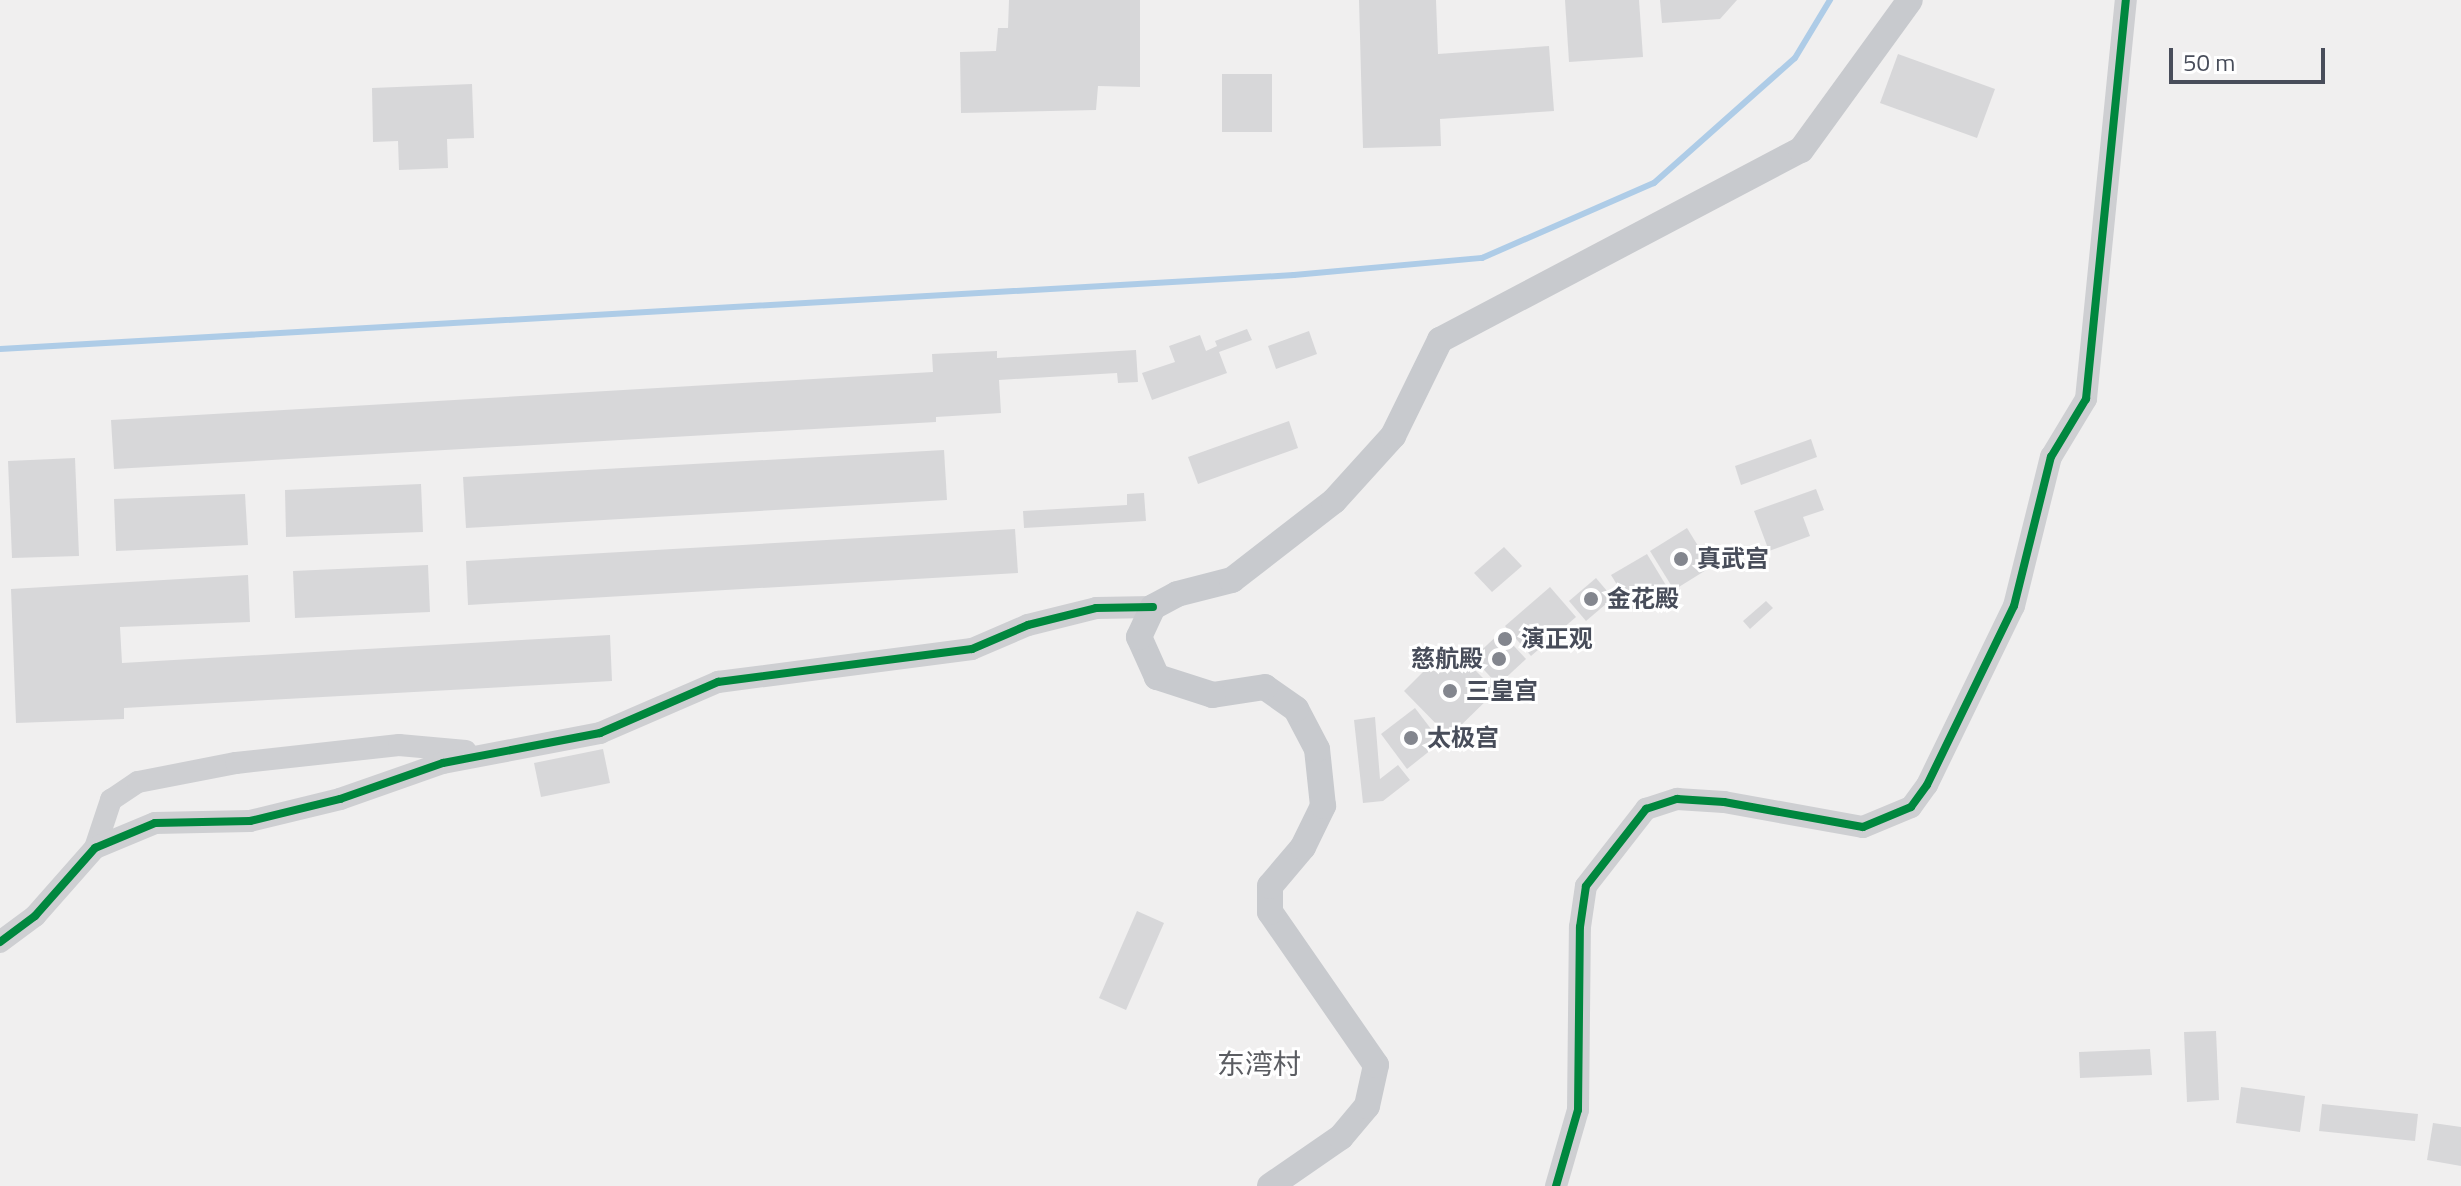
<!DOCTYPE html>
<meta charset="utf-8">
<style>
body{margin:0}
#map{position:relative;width:2461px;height:1186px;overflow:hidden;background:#f0efef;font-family:"Titillium Web","Noto Sans SC",sans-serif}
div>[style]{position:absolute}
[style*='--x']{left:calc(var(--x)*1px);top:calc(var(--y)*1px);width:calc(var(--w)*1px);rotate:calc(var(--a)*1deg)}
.stream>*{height:6px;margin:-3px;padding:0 3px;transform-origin:3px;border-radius:3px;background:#aecce7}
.building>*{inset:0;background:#d7d7d9}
.minor>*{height:22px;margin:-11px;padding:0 11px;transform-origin:11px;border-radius:11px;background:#cecfd2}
.major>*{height:26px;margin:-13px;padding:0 13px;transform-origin:13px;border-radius:13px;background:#c8cace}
.cycleway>*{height:8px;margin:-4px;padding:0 4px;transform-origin:4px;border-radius:4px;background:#00873e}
.dots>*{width:22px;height:22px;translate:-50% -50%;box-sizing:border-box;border:4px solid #fff;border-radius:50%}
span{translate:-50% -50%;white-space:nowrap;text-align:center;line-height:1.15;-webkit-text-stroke:6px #fff;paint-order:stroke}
.poi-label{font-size:24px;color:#484d5a;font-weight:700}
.left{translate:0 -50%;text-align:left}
.right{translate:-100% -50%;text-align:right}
.quarter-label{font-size:28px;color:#5b5d62}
.scale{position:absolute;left:2169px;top:48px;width:156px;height:36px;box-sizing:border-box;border:4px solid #484d5a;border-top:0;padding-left:10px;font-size:24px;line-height:28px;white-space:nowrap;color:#484d5a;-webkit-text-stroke:6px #fff;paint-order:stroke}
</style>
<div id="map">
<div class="stream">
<div style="--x:0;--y:349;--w:1296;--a:-3.27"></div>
<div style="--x:1294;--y:275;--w:189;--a:-5.2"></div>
<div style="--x:1482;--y:258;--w:188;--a:-23.6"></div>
<div style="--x:1654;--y:183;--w:188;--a:-41.6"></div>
<div style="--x:1795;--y:58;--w:68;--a:-58.9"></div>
</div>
<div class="building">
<div style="clip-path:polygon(1009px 0,1140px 0,1140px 87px,1098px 86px,1096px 110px,961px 113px,960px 52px,996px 51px,998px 28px,1008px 28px)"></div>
<div style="clip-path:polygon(1359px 0,1436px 0,1438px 54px,1549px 46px,1554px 111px,1440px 119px,1441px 146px,1363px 148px)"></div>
<div style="clip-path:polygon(1565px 0,1639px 0,1643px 57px,1569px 62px)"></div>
<div style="clip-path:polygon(1660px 0,1737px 0,1720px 19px,1662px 23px)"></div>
<div style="clip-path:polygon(1898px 54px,1995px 89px,1977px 138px,1880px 103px)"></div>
<div style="clip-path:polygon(1222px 74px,1272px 74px,1272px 132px,1222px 132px)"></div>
<div style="clip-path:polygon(472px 84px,474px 138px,447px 139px,448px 168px,399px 170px,398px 141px,373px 142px,372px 88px)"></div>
<div style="clip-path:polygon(1247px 329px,1252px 340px,1219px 352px,1227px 373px,1152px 400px,1142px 373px,1175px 362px,1169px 346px,1200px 335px,1206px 351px,1217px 346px,1215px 341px)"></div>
<div style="clip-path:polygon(1309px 331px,1317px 354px,1276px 369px,1268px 346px)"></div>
<div style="clip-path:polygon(1136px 350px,1138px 382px,1118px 383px,1117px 373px,999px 380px,1001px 413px,936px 417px,936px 422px,114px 469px,111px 420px,933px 372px,932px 354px,997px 351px,997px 358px)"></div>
<div style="clip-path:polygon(1289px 421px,1298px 448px,1198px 484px,1188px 457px)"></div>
<div style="clip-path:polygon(1811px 439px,1817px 457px,1741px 485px,1735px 466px)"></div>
<div style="clip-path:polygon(944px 450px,947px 500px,466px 528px,463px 477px)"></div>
<div style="clip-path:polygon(75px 458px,79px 556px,12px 558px,8px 461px)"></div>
<div style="clip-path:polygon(421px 484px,423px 532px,286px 537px,285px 490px)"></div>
<div style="clip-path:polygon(1816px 489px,1824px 510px,1803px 517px,1810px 536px,1769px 551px,1754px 511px)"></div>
<div style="clip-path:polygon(1144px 493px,1146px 521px,1024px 528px,1023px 511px,1127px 505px,1127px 494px)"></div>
<div style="clip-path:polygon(245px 494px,248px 545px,116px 551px,114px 499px)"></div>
<div style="clip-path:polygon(1687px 528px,1711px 567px,1674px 590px,1650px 551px)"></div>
<div style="clip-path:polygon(1015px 529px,1018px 573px,468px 605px,466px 561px)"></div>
<div style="clip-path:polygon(1504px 547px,1522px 566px,1492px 592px,1474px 573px)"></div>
<div style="clip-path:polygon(1647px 554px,1667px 587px,1632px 609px,1611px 575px)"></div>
<div style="clip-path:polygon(428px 565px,430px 612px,295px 618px,293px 571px)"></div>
<div style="clip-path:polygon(248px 575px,250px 622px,120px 627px,122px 663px,610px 635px,612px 681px,124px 708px,124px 719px,16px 723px,11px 589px)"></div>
<div style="clip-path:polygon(1596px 578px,1613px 598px,1586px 621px,1569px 601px)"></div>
<div style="clip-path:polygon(1550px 587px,1576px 617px,1531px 656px,1505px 626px)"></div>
<div style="clip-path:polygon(1766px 601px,1773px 608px,1750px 629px,1743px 621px)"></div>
<div style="clip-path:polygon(1501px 632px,1526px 659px,1498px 685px,1473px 658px)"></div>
<div style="clip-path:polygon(1450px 645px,1496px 691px,1449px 737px,1404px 691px)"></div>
<div style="clip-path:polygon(1415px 708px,1441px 742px,1407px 769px,1381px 734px)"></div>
<div style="clip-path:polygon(1375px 717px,1380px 779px,1398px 765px,1410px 780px,1383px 801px,1363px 803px,1354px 720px)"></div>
<div style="clip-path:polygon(603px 749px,610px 783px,541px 797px,534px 763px)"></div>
<div style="clip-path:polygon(1137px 911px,1164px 923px,1126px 1010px,1099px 998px)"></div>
<div style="clip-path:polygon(2216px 1031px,2219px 1100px,2187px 1102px,2184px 1032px)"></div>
<div style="clip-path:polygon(2150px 1049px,2152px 1075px,2080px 1078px,2079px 1052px)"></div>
<div style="clip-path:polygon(2241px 1087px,2305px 1096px,2300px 1132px,2236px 1123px)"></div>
<div style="clip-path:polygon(2322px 1104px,2418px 1114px,2415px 1141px,2319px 1131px)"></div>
<div style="clip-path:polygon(2433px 1123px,2461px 1127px,2461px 1166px,2427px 1160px)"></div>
</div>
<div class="minor">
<div style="--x:95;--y:848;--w:51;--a:-71.6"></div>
<div style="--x:111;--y:800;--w:32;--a:-34"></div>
<div style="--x:138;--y:782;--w:100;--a:-11"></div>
<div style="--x:236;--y:763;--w:164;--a:-6.3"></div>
<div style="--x:399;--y:745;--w:67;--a:5.1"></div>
<div style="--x:0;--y:942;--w:44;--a:-36.6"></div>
<div style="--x:35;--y:916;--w:91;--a:-48.6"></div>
<div style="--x:95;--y:848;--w:65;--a:-22.6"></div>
<div style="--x:155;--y:823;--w:95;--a:-1.2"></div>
<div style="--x:250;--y:821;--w:93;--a:-13.7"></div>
<div style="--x:340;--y:799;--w:109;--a:-19.3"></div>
<div style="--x:443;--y:763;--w:160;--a:-10.8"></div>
<div style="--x:600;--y:733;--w:129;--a:-23.4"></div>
<div style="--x:718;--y:682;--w:256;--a:-7.4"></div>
<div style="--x:972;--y:649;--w:61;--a:-23.2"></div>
<div style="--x:1028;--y:625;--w:70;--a:-14"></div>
<div style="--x:1096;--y:608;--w:57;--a:-1"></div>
<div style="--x:1556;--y:1186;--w:79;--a:-73.9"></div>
<div style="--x:1578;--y:1110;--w:183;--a:-89.4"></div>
<div style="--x:1580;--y:927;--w:41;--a:-81.7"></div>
<div style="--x:1586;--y:886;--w:98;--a:-52.1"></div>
<div style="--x:1646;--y:809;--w:33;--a:-18"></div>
<div style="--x:1677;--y:799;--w:47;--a:3.7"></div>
<div style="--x:1724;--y:802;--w:141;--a:10.2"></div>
<div style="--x:1863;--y:827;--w:52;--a:-22.6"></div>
<div style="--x:1911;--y:807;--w:27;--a:-54"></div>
<div style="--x:1927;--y:785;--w:199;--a:-64.1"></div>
<div style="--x:2014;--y:606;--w:154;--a:-76.1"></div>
<div style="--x:2051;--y:457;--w:68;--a:-58.9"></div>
<div style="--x:2086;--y:399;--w:401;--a:-84.3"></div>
</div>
<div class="major">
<div style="--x:1270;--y:1186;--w:86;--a:-34.6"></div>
<div style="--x:1341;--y:1137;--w:40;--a:-50"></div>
<div style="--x:1367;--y:1106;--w:42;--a:-77.6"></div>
<div style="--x:1376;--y:1065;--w:186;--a:-124.7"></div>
<div style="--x:1270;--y:912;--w:26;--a:-90"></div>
<div style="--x:1270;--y:886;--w:51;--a:-49.8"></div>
<div style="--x:1303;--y:847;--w:46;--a:-64"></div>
<div style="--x:1323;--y:806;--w:57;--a:-96"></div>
<div style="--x:1317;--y:749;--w:45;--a:-117.7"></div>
<div style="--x:1296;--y:709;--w:38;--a:-145"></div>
<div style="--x:1265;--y:687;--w:53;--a:171.3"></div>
<div style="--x:1213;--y:695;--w:59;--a:-162.2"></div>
<div style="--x:1157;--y:677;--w:44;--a:-114.2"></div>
<div style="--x:1139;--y:637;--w:33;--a:-65"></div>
<div style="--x:1153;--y:607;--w:27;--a:-28"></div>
<div style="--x:1177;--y:594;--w:57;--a:-14.3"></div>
<div style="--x:1232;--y:580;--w:129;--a:-37.8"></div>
<div style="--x:1334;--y:501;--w:88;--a:-47.8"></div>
<div style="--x:1393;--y:436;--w:107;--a:-63.9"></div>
<div style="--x:1440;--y:340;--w:408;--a:-27.8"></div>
<div style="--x:1801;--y:150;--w:185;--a:-54"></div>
</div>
<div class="cycleway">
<div style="--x:0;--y:942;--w:44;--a:-36.6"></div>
<div style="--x:35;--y:916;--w:91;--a:-48.6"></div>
<div style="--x:95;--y:848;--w:65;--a:-22.6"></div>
<div style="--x:155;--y:823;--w:95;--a:-1.2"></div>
<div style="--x:250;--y:821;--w:93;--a:-13.7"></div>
<div style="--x:340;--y:799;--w:109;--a:-19.3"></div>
<div style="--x:443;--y:763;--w:160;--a:-10.8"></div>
<div style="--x:600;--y:733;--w:129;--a:-23.4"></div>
<div style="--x:718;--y:682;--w:256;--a:-7.4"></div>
<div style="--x:972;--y:649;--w:61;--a:-23.2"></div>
<div style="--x:1028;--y:625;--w:70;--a:-14"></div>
<div style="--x:1096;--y:608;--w:57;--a:-1"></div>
<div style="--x:1556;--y:1186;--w:79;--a:-73.9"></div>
<div style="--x:1578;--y:1110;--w:183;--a:-89.4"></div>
<div style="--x:1580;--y:927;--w:41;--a:-81.7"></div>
<div style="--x:1586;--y:886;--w:98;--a:-52.1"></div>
<div style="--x:1646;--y:809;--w:33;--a:-18"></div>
<div style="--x:1677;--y:799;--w:47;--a:3.7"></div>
<div style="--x:1724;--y:802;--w:141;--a:10.2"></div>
<div style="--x:1863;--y:827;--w:52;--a:-22.6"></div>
<div style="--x:1911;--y:807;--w:27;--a:-54"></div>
<div style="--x:1927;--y:785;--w:199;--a:-64.1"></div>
<div style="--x:2014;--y:606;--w:154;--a:-76.1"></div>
<div style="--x:2051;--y:457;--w:68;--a:-58.9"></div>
<div style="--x:2086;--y:399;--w:401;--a:-84.3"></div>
</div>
<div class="dots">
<div style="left:1681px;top:559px;background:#83868e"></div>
<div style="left:1591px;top:599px;background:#83868e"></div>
<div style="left:1505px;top:639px;background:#83868e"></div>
<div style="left:1499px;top:659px;background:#83868e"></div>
<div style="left:1450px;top:691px;background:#83868e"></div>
<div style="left:1411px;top:738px;background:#83868e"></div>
</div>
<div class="poi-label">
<span class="left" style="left:1697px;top:559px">真武宫</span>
<span class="left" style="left:1607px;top:599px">金花殿</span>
<span class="left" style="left:1521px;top:639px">演正观</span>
<span class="right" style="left:1483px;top:659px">慈航殿</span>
<span class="left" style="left:1466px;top:691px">三皇宫</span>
<span class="left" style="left:1427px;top:738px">太极宫</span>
</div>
<div class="quarter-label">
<span style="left:1259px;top:1064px">东湾村</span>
</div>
<div class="scale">50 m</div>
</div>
